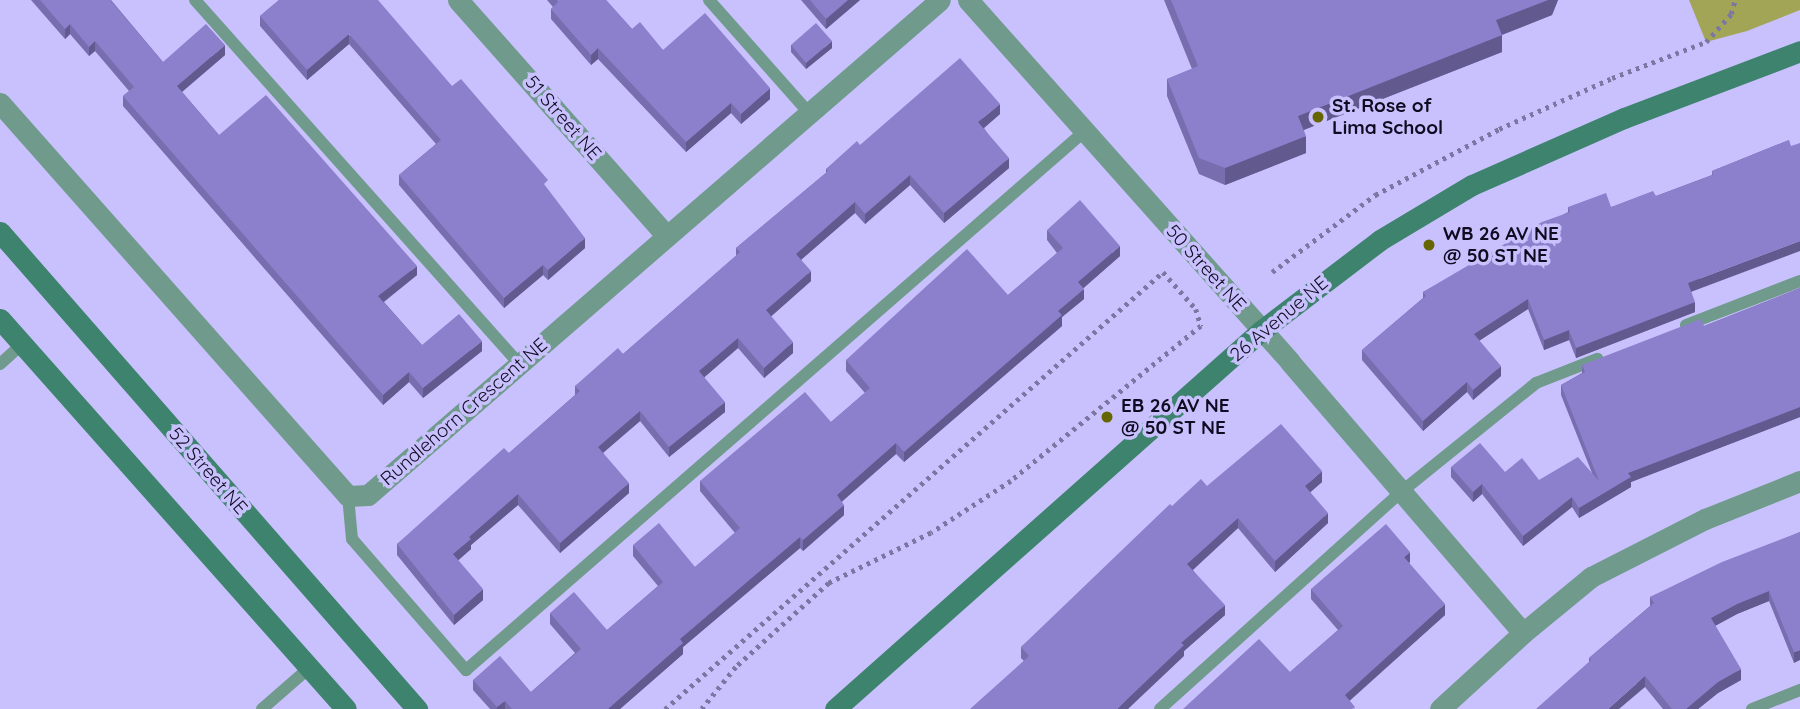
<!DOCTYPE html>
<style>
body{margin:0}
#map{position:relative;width:1800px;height:709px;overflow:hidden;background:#c9c1fe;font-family:Quicksand,sans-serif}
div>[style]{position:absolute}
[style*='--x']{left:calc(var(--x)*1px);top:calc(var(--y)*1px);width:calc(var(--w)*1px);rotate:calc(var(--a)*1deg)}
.green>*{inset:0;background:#a2a556}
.path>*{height:4.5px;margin-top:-2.25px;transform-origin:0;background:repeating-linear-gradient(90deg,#7c76a2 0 3.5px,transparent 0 8.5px)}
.lane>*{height:12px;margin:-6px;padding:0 6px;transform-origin:6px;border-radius:6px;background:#709b8c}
.street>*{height:21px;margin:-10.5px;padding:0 10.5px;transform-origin:10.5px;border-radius:10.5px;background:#709b8c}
.secondary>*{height:21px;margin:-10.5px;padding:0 10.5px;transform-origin:10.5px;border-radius:10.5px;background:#3e836e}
.wall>*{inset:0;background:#786daf}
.shaded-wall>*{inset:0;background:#62598f}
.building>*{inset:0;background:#8c7fcc}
.dots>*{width:19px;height:19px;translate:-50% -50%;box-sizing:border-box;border:4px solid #c9c1fe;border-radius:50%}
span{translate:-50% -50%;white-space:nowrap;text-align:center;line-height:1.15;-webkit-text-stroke:7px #c9c1fe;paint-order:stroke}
.poi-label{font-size:19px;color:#100b20;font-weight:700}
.left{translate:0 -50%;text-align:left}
.street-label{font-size:19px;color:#100b20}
</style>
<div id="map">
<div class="green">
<div style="clip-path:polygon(1689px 0,1800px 0,1800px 10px,1747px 31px,1706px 42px)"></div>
</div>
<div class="path">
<div style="--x:1272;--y:272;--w:129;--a:-36.8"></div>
<div style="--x:1375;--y:195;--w:140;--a:-28"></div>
<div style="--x:1499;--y:129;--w:124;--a:-24.3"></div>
<div style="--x:1612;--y:78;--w:101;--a:-21"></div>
<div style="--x:1706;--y:42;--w:38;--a:-48"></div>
<div style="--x:1731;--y:14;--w:15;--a:-74"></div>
<div style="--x:665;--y:709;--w:663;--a:-41.27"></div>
<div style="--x:1163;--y:272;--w:50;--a:48.3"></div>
<div style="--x:1196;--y:309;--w:18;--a:74"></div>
<div style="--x:1201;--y:326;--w:245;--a:140.8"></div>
<div style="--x:1011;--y:481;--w:95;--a:147"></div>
<div style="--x:931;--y:533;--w:114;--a:153.9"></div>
<div style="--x:829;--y:583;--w:125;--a:137.9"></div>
<div style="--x:736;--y:667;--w:54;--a:129"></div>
</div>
<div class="lane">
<div style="--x:195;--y:0;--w:487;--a:48.3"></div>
<div style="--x:709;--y:0;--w:151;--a:48.5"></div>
<div style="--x:1686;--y:325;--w:122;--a:-21.1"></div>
<div style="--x:0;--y:364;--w:30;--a:-42"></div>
<div style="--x:348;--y:496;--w:43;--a:84.7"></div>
<div style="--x:352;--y:539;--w:174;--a:49"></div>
<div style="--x:466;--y:670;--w:821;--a:-41.05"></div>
<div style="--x:262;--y:709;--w:62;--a:-41.1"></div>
<div style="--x:1160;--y:709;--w:324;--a:-42"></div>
<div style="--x:1401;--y:492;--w:174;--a:-38.9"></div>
<div style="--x:1536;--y:383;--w:66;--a:-21.5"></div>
<div style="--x:1752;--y:709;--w:52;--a:-21.6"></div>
</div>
<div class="street">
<div style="--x:458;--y:0;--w:315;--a:48.5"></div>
<div style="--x:968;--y:0;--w:484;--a:48.3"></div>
<div style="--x:1290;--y:362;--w:357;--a:49.3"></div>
<div style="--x:0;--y:103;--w:525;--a:48.48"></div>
<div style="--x:348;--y:496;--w:20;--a:-3"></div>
<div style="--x:368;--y:495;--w:756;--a:-40.87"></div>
<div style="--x:1440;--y:709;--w:113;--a:-42.5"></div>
<div style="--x:1523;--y:633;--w:88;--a:-39.5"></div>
<div style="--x:1591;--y:577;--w:128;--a:-27"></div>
<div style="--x:1705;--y:519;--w:102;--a:-21.8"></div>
</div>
<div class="secondary">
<div style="--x:0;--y:232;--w:634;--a:48.84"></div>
<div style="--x:0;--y:319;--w:521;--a:48.42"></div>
<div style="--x:835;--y:709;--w:571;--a:-41.59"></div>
<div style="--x:1262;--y:330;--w:148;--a:-37.3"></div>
<div style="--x:1380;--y:240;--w:107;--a:-30.9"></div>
<div style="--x:1472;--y:185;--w:166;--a:-23.8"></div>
<div style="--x:1624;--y:118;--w:188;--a:-20.8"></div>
</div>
<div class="wall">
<div style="clip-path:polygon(31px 0,111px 0,163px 62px,225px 55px,182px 92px,219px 135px,417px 275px,384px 302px,422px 345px,482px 351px,423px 398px,409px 382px,383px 405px,123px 106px,123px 96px,129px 91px,95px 51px,89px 56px,70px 34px,65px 39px)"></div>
<div style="clip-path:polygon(279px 0,452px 86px,548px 190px,585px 248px,548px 280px,543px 275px,504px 308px,399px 185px,399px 175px,436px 144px,349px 44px,307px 80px,260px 26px,260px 16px)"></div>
<div style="clip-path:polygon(547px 0,606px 0,632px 29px,663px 50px,770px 99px,741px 124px,731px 113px,686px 152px,598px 59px,591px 65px,551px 19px,551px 9px,553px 7px)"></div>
<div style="clip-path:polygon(801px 0,860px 0,826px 29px)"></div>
<div style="clip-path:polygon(1164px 0,1558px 0,1552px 15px,1502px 35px,1502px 52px,1304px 130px,1306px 153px,1225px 185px,1199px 174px,1167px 96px,1167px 79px,1192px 69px)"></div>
<div style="clip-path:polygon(791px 45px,832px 48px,806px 69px,791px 52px)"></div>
<div style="clip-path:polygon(1000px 114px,984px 128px,1009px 168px,944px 223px,910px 185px,865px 224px,855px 213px,801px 260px,811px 281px,771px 316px,793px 353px,764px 378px,738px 348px,704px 377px,725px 412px,669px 457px,640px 421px,603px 453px,629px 493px,560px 553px,518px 505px,471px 545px,471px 549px,458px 560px,483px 600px,454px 625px,397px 555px,397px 544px,509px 453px,575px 395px,575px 386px,623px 354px,736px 256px,736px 248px,826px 173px,826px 169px,860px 145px)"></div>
<div style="clip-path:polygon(1789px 140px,1691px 292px,1695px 312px,1576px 358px,1569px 340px,1544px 350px,1528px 309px,1479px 341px,1501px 376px,1473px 400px,1467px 392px,1423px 431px,1362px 360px,1362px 350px,1423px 298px,1423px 292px,1568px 212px,1568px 207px,1611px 207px,1656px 196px,1712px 175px,1712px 171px)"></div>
<div style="clip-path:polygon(1047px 230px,1120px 256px,1083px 288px,1084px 299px,1062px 317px,1062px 326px,904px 462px,896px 454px,842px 501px,844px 515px,803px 551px,800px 548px,683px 647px,683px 654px,620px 709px,490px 709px,473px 690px,473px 680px,531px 692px,575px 653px,550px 624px,550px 613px,607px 630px,658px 586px,633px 556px,633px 545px,695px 567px,735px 533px,700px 491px,700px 481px,831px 422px,865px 393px,846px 371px,846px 360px,1008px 295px,1057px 253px,1047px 240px)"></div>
<div style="clip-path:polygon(1800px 288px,1800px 417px,1631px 482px,1631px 487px,1579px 518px,1572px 507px,1523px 546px,1482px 494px,1473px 502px,1451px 477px,1451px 467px,1505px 472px,1539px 480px,1592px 473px,1561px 395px,1561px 385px,1582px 373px,1582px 365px,1704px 326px)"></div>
<div style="clip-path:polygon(1322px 482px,1310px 492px,1328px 523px,1275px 572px,1238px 528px,1193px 570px,1225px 615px,1184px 651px,1184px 656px,1024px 661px,1021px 658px,1021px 647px,1207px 486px)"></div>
<div style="clip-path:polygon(1800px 532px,1794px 663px,1769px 601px,1737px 614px,1715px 626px,1741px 680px,1718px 693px,1698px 709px,1663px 709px,1645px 687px,1589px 662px,1589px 658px,1650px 606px,1650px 597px)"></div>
<div style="clip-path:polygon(1410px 562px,1409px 563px,1445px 615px,1349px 700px,1355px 709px,1290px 672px,1338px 630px,1311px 599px,1311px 589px)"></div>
</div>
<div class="shaded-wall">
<div style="clip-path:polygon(848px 0,860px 0,826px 29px,826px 19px)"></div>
<div style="clip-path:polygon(1548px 0,1558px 0,1552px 15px,1496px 37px,1496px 20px)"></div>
<div style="clip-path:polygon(70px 24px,70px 34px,65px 39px,65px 29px)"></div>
<div style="clip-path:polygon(349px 34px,349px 44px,307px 80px,307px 70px)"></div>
<div style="clip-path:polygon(1502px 35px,1502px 52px,1298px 132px,1298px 116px)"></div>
<div style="clip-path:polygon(95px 41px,95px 51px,89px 56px,89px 47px)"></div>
<div style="clip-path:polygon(832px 41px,832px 48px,806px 69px,806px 63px)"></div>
<div style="clip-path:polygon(225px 45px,225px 55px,177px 96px,177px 86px)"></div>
<div style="clip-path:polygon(598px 48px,598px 59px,591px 65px,591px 55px)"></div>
<div style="clip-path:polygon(770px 88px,770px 99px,741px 124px,741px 114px)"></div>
<div style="clip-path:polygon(731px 103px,731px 113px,686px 152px,686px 142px)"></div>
<div style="clip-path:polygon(1000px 104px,1000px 114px,978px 133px,978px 122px)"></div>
<div style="clip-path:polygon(1306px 136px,1306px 153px,1225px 185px,1225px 168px)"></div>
<div style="clip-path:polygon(1009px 158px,1009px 168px,944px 223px,944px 213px)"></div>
<div style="clip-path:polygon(910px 175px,910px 185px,865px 224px,865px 214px)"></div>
<div style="clip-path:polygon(855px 202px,855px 213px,796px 264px,796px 254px)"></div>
<div style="clip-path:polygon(585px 238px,585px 248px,548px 280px,548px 270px)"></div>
<div style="clip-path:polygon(1800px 241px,1800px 251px,1688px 293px,1688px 283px)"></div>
<div style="clip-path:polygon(1120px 246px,1120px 256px,1078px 293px,1078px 282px)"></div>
<div style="clip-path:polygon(543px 265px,543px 275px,504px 308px,504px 298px)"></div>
<div style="clip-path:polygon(417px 266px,417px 275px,378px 306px,378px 296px)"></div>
<div style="clip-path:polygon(811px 271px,811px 281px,766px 321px,766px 310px)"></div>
<div style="clip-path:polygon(1084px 289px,1084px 299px,1062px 317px,1062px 326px,904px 462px,904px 452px,1058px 311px)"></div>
<div style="clip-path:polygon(1528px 299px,1528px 309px,1474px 344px,1474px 334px)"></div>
<div style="clip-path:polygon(1695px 302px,1695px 312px,1576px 358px,1576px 348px)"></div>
<div style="clip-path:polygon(1569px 330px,1569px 340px,1544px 350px,1544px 340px)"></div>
<div style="clip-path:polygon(738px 338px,738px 348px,699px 382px,699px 371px)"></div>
<div style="clip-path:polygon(482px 341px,482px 351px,423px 398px,423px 388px)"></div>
<div style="clip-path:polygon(793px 342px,793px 353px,764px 378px,764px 368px)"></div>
<div style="clip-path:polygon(1501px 366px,1501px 376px,1473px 400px,1473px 390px)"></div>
<div style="clip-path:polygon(409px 372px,409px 382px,383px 405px,383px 395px)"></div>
<div style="clip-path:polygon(1467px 382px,1467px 392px,1423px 431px,1423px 421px)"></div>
<div style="clip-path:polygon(725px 402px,725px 412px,669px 457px,669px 447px)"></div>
<div style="clip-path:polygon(1800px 407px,1800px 417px,1631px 482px,1631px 487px,1579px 518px,1579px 508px,1628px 473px)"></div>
<div style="clip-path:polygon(640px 411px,640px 421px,598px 457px,598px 447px)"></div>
<div style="clip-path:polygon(896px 443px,896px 454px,837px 506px,837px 495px)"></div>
<div style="clip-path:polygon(1322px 471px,1322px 482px,1305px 497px,1305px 486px)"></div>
<div style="clip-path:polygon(629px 483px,629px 493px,560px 553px,560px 543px)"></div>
<div style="clip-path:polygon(1482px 484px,1482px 494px,1473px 502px,1473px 492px)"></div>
<div style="clip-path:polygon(518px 494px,518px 505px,471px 545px,471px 549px,453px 565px,453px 554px,469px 537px)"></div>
<div style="clip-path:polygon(1572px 497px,1572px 507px,1523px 546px,1523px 536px)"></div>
<div style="clip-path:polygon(844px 505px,844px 515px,803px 551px,803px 540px)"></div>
<div style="clip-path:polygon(1328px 513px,1328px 523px,1275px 572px,1275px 561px)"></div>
<div style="clip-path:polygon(1238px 518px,1238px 528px,1187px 575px,1187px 564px)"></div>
<div style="clip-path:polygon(800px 537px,800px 548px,683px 647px,683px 654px,620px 709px,608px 709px,680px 639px)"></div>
<div style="clip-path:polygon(1410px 552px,1410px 562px,1404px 567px,1404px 557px)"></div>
<div style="clip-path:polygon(483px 589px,483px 600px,454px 625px,454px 615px)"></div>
<div style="clip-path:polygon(1769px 591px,1769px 601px,1737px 614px,1711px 628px,1711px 618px,1737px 604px)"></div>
<div style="clip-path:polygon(1445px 604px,1445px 615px,1345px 705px,1345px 695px)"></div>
<div style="clip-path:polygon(1225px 605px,1225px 615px,1184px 651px,1184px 656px,1128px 709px,1117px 709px,1181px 643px)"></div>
<div style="clip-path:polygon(1800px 650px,1800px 660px,1794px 663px,1794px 652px)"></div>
<div style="clip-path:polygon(1741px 669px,1741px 680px,1718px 693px,1698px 709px,1686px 709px,1718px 682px)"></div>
<div style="clip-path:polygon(1645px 676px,1645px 687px,1619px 709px,1608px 709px)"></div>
<div style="clip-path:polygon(505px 701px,505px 709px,497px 709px,497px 707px)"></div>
</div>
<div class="building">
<div style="clip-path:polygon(40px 0,110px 0,163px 62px,206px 24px,225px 45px,177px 86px,219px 135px,266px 95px,417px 266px,378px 296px,422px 345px,459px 314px,482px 341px,423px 388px,409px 372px,383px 395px,123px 96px,134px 87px,95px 41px,89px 47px,70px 24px,65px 29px)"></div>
<div style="clip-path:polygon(279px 0,378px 0,452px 86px,461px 79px,548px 180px,544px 184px,585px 238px,548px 270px,543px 265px,504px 298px,399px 175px,441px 140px,349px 34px,307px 70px,260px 16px)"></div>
<div style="clip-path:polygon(557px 0,606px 0,632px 29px,640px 22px,663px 50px,705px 13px,770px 88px,741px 114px,731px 103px,686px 142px,598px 48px,591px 55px,551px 9px,558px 2px)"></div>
<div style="clip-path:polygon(810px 0,848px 0,826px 19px)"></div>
<div style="clip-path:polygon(1171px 0,1548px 0,1496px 20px,1502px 35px,1298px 116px,1306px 136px,1225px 168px,1199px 158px,1167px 79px,1198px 66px)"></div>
<div style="clip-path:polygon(816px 23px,832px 41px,806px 63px,791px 45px)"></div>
<div style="clip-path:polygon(960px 58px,1000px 104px,978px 122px,1009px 158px,944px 213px,910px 175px,865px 214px,855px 202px,796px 254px,811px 271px,766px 310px,793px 342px,764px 368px,738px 338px,699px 371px,725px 402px,669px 447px,640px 411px,598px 447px,629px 483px,560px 543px,518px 494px,469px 537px,471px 539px,453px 554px,483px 589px,454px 615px,397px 544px,504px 448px,509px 453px,580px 391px,575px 386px,618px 348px,623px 354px,740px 252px,736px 248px,828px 171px,826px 169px,857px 141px,860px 145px)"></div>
<div style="clip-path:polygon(1789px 140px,1791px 146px,1800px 143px,1800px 241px,1688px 283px,1695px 302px,1576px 348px,1569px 330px,1544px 340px,1528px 299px,1474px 334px,1501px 366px,1473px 390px,1467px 382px,1423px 421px,1362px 350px,1426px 296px,1423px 292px,1542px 222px,1570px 212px,1568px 207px,1606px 193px,1611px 207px,1653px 191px,1656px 196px,1713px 175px,1712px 171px)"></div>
<div style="clip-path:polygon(1080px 200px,1120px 246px,1078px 282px,1084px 289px,1058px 311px,1062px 315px,904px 452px,896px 443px,837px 495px,844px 505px,803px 540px,800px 537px,680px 639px,683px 643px,608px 709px,512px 709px,505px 701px,497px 707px,473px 680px,500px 656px,531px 692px,581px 649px,550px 613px,574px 592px,607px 630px,663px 582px,633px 545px,659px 523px,695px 567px,740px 528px,700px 481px,805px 392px,831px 422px,870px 388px,846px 360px,967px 249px,1008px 295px,1063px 248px,1047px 230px)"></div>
<div style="clip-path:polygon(1800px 288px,1800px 407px,1628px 473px,1631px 477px,1579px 508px,1572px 497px,1523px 536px,1482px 484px,1473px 492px,1451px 467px,1480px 443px,1505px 472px,1522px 458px,1539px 480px,1578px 457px,1599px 481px,1561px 385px,1585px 372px,1582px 365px,1701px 319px,1704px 326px)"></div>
<div style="clip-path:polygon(1281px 424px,1322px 471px,1305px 486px,1328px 513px,1275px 561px,1238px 518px,1187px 564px,1225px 605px,1181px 643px,1184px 645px,1117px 709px,970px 709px,1029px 656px,1021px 647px,1170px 504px,1172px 506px,1201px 479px,1207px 486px)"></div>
<div style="clip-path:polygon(1386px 524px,1410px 552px,1404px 557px,1445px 604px,1345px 695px,1355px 707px,1352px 709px,1183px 709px,1259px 639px,1290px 672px,1343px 626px,1311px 589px)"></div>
<div style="clip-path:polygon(1800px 532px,1800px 650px,1794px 652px,1769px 591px,1737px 604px,1711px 618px,1741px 669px,1718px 682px,1686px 709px,1672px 709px,1645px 676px,1608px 709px,1536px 709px,1591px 660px,1589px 658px,1654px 603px,1650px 597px,1722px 562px)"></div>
</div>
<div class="dots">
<div style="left:1318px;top:117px;background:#656600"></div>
<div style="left:1429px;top:245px;background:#656600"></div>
<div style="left:1107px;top:417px;background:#656600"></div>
</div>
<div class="poi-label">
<span class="left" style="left:1332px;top:117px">St. Rose of<br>Lima School</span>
<span class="left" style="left:1443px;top:245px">WB 26 AV NE<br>@ 50 ST NE</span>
<span class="left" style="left:1121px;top:417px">EB 26 AV NE<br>@ 50 ST NE</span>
</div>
<div class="street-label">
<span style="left:563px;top:118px;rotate:49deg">51 Street NE</span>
<span style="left:1206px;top:268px;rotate:48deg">50 Street NE</span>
<span style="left:1279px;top:319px;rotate:-40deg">26 Avenue NE</span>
<span style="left:464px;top:412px;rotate:-41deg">Rundlehorn Crescent NE</span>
<span style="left:208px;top:471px;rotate:49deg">52 Street NE</span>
</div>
</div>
